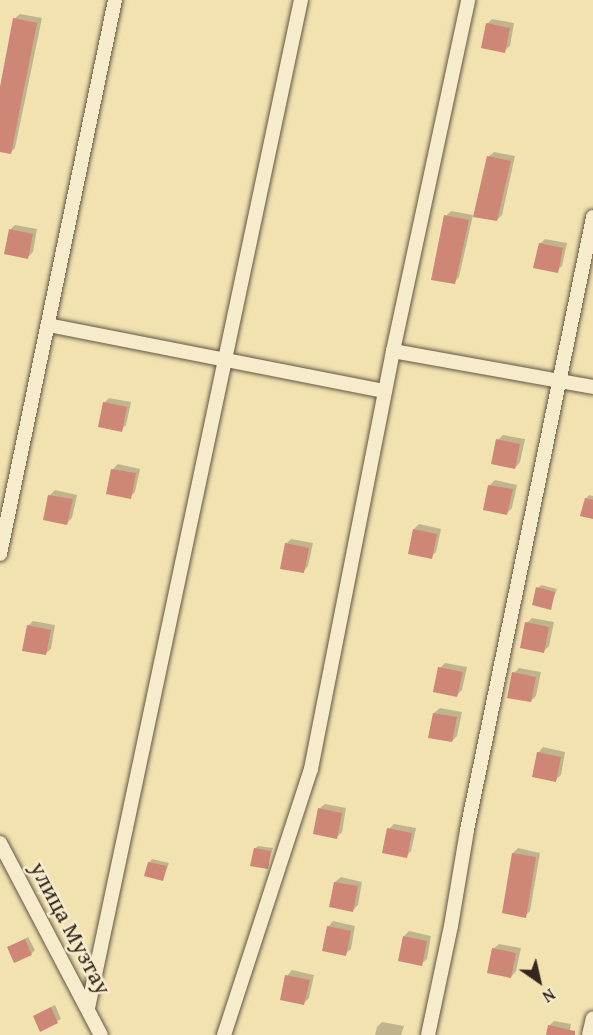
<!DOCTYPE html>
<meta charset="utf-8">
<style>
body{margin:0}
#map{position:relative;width:593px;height:1035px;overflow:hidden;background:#f1e2b0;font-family:"Gentium Book Plus",serif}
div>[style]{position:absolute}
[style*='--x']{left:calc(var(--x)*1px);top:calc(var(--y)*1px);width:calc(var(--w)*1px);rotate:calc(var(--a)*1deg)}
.shadow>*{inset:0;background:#0003}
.building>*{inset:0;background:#ce8676}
.roads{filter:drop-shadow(0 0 2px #655543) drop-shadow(0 0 2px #655543)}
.minor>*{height:14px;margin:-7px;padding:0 7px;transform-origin:7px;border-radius:7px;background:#f6eccc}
span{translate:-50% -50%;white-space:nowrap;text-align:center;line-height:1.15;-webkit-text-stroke:5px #f6eccc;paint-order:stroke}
.street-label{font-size:24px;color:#36261f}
.north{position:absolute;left:509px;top:951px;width:60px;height:60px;-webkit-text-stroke:4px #f6eccc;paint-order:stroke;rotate:146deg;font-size:16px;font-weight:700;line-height:24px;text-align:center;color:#36261f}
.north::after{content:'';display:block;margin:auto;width:21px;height:27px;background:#36261f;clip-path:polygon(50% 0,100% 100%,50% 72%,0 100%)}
</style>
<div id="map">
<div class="shadow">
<div style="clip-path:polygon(20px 14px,42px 18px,15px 148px,10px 153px,0 151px,0 91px,14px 19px)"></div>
<div style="clip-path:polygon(492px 19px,514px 23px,510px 46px,504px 51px,487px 24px)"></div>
<div style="clip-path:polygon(494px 152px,515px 156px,502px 215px,497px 220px,488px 157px)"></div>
<div style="clip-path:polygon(451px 211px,473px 215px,459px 277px,454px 283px,446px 216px)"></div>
<div style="clip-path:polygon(15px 225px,37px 229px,33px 252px,27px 258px,10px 230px)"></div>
<div style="clip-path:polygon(545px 239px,567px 243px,562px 266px,557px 271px,540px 244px)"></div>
<div style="clip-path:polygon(109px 398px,131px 402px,126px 425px,121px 430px,104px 403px)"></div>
<div style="clip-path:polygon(503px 435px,525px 439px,520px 462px,515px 468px,498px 440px)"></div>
<div style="clip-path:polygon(118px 464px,140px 469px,135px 492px,130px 497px,108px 493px,113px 469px)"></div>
<div style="clip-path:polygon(495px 480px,517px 485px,512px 508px,507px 513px,490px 485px)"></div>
<div style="clip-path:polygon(55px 490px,77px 495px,72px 518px,67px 523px,50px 495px)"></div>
<div style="clip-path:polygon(589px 495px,593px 496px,593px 518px,586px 499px)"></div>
<div style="clip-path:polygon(419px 524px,441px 529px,436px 552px,431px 557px,414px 529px)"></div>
<div style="clip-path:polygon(291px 539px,313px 543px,308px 566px,303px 572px,286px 544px)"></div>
<div style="clip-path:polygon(541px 585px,557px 589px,550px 608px,538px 588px)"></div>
<div style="clip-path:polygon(532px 618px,554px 622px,549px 646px,544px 651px,527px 623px)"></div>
<div style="clip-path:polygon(33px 621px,55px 625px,51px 649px,45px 654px,28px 626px)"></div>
<div style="clip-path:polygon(445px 663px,467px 667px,462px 690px,457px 695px,440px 668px)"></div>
<div style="clip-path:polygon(519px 668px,541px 672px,536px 696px,531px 701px,514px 673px)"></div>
<div style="clip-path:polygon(440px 708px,462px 712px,457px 736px,452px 741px,434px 713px)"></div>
<div style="clip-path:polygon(543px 747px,565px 752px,561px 775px,555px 780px,538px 753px)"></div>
<div style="clip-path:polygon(325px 804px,346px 808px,342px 832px,337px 837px,319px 809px)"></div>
<div style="clip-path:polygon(394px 824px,416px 828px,411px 851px,406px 857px,389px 829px)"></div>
<div style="clip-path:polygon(258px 846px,273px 848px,267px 867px,255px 849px)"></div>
<div style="clip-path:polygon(518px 848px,540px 853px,530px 911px,525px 916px,513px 853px)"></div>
<div style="clip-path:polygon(152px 859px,169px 863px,163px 879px,149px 863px)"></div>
<div style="clip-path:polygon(341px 877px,362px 882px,358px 905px,353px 910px,335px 882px)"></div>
<div style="clip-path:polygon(333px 921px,355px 926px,351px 949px,345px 954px,328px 927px)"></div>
<div style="clip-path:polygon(409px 931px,431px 936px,427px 959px,421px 964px,404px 936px)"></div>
<div style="clip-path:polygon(28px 937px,35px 950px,31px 954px,8px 948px)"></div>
<div style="clip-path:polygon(499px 944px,521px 948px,516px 971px,511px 977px,493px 949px)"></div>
<div style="clip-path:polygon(292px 970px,314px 975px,309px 998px,304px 1003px,287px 976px)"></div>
<div style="clip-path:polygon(55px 1005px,61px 1019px,41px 1030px,34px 1016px)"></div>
<div style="clip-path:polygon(554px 1021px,571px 1024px,569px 1035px,547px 1035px,549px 1026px)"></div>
<div style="clip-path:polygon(382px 1022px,404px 1026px,401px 1035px,375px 1035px,377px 1027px)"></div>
</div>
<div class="building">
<div style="clip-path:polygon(13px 18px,37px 23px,11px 154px,0 152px,0 87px)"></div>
<div style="clip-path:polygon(486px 23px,510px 28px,505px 53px,481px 48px)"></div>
<div style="clip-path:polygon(487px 156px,511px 161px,497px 221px,473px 217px)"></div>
<div style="clip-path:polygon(444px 215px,469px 220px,455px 284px,431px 280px)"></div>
<div style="clip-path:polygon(9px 229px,33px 234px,28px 259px,4px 254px)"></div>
<div style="clip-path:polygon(539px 243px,563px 248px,558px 273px,533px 268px)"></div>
<div style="clip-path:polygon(103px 402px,127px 407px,122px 432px,98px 427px)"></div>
<div style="clip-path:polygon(496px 439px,520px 444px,515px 469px,491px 464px)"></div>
<div style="clip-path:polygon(111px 469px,136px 473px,131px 499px,106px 494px)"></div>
<div style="clip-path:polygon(488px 485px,513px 489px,507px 515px,483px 510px)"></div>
<div style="clip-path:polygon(48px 495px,73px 499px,67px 525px,43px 520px)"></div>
<div style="clip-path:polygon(585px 498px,593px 500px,593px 519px,580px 516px)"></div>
<div style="clip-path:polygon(413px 529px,437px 534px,432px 559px,408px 554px)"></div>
<div style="clip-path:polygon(285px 543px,309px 548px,304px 573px,280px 569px)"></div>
<div style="clip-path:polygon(536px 587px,555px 592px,551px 610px,532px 605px)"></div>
<div style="clip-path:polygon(525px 622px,549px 627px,544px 653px,520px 648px)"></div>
<div style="clip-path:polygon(27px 625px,51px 630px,46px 655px,22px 651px)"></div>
<div style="clip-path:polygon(438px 667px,463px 672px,457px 697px,433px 692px)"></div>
<div style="clip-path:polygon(512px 672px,536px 677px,531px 702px,507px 698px)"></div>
<div style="clip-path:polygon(433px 713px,457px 717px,452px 742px,428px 738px)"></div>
<div style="clip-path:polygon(537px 752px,561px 757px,556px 782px,532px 777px)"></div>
<div style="clip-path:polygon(318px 808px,342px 813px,337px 839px,313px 834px)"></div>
<div style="clip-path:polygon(387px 828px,412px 833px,407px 858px,382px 853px)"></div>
<div style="clip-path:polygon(254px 848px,271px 851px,268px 869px,250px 866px)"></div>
<div style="clip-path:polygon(512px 853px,536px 857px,526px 918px,502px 913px)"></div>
<div style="clip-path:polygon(148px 862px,167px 866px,163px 881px,144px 876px)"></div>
<div style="clip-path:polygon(334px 882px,358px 886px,353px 912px,329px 907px)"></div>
<div style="clip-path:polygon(327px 926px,351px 931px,346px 956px,322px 951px)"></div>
<div style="clip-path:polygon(403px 936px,427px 941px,422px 966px,398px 961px)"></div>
<div style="clip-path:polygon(25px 939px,32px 955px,14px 963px,7px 947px)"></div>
<div style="clip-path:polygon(492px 948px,516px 953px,511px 978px,487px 973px)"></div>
<div style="clip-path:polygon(285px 975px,310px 980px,304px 1005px,280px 1000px)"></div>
<div style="clip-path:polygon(51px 1007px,58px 1023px,40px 1032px,33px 1016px)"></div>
<div style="clip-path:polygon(548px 1025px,575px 1031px,575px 1035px,546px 1035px)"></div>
</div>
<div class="roads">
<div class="minor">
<div style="--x:48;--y:325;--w:343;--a:11.1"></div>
<div style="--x:393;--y:351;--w:203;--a:10.2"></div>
<div style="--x:0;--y:554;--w:566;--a:-78.27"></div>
<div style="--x:0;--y:843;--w:217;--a:62.3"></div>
<div style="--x:88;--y:1008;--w:1030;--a:-78.07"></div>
<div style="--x:224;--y:1035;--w:280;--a:-71.9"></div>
<div style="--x:311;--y:769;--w:426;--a:-78.9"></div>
<div style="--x:393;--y:351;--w:359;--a:-77.9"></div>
<div style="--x:428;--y:1035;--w:111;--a:-78.1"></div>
<div style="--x:451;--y:926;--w:97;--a:-80.5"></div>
<div style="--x:467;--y:830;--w:626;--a:-78.38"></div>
<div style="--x:589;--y:1035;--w:17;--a:-77"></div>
</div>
</div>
<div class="street-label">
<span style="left:71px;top:928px;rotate:62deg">улица Музтау</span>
</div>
<div class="north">N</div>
</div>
